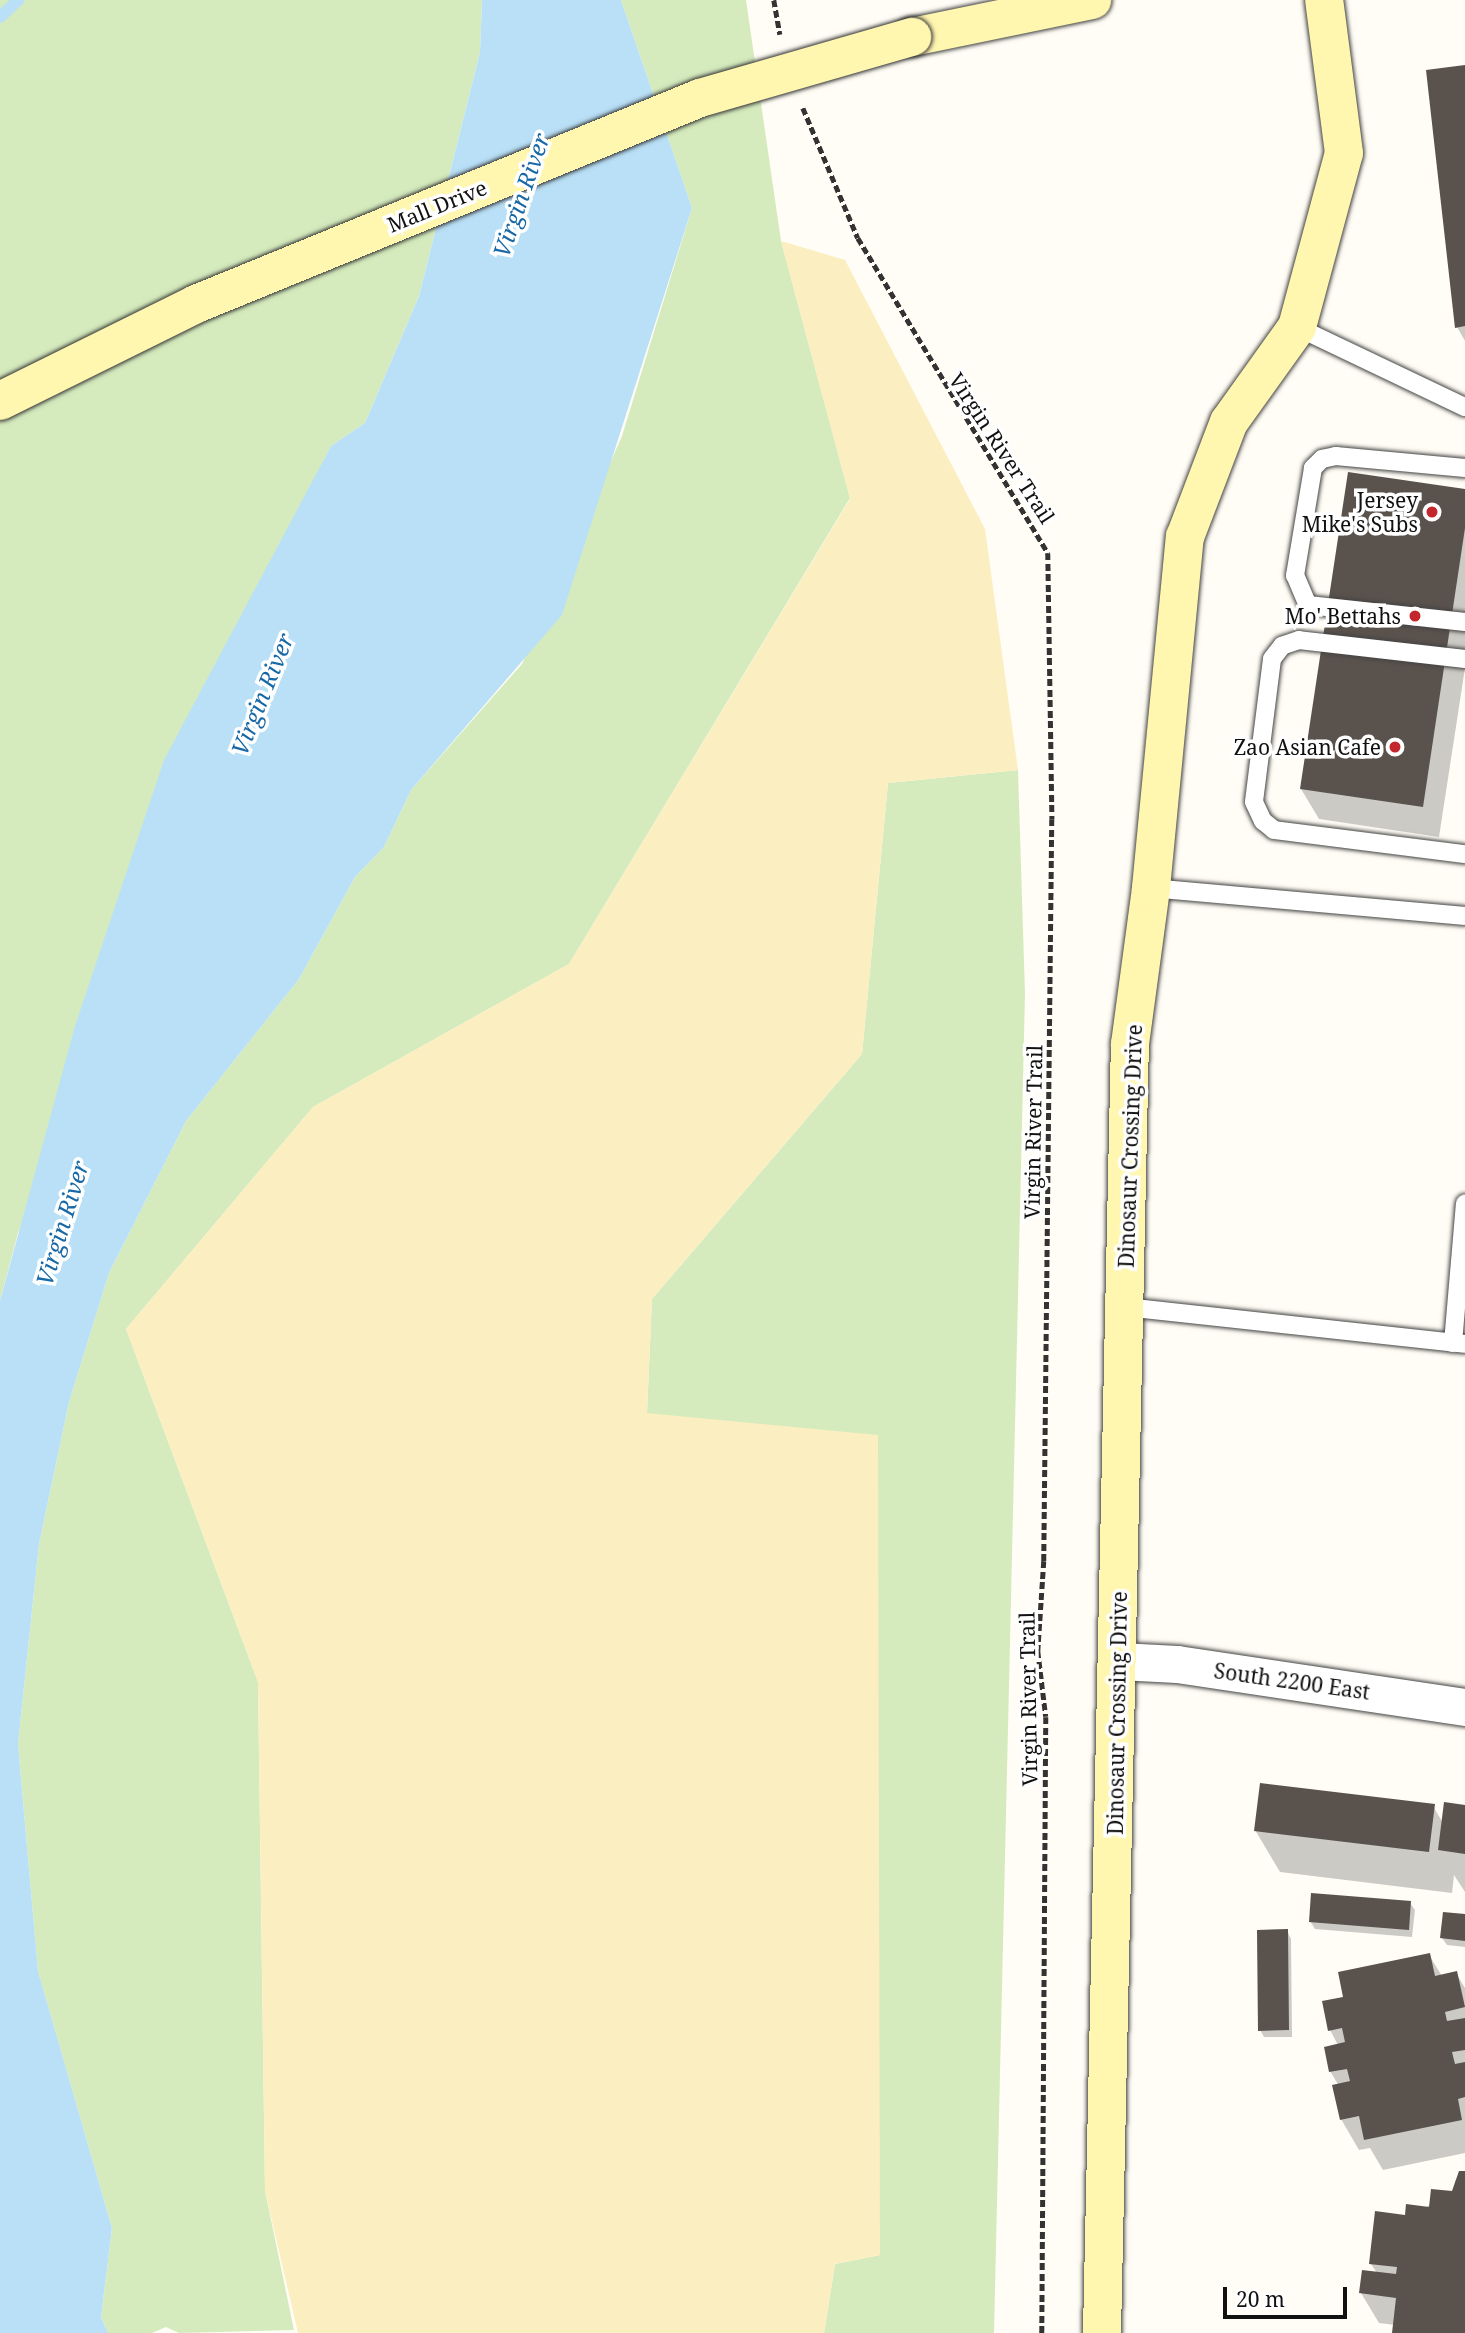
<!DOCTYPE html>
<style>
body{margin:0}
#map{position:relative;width:1465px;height:2333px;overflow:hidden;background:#fffdf5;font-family:"Noto Serif",serif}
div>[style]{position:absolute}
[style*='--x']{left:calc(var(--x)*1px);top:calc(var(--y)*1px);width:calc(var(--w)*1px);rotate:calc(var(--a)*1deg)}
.green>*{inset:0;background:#d5ebbd}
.sand>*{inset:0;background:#fbeec1}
.water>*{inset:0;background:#b9e0f7}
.shadow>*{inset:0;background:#0003}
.stream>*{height:12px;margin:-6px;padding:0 6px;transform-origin:6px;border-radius:6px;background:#b9e0f7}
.building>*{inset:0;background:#5a524d}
.path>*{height:4.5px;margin-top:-2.25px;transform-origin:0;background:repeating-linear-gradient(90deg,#333 0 7px,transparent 0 10.5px)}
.roads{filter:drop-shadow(0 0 2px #444) drop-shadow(0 0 2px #444)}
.lane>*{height:18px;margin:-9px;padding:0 9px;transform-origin:9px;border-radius:9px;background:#fff}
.street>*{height:37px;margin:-18.5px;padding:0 18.5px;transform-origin:18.5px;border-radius:18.5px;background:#fff}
.secondary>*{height:38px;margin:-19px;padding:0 19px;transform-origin:19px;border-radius:19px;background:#fff6b0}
.bridges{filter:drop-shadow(0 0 2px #333) drop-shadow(0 0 2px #333)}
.secondary-bridge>*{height:38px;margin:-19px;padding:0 19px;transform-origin:19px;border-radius:19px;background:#fff6b0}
.dots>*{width:19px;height:19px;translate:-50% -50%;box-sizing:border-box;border:4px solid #fff;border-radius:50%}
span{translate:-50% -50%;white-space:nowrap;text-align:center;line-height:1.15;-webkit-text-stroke:7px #fff;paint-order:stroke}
.street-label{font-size:21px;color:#111}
.poi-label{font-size:21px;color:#111}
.right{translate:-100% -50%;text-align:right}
.water-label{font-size:23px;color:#1768a6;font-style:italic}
.scale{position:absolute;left:1223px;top:2287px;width:124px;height:32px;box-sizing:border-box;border:4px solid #111;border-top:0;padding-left:9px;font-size:21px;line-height:24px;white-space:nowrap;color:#111;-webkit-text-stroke:5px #fff;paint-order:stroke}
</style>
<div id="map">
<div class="green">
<div style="clip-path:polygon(0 0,482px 0,480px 52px,419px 296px,365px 423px,331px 446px,284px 539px,18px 1233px,0 1301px)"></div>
<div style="clip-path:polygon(621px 0,746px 0,781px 241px,850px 498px,569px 964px,313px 1107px,126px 1329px,258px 1682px,265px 2191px,294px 2330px,179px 2333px,166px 2327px,152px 2333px,108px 2333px,101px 2317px,112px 2228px,38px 1971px,18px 1744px,39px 1544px,69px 1402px,109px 1273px,186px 1121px,299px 979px,355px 877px,384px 847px,411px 790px,522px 664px,622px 436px,692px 208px)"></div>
<div style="clip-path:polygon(1018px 770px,1025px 994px,994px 2333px,824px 2333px,835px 2264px,880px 2255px,647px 1413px,652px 1299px,862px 1054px,888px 783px)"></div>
</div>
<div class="sand">
<div style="clip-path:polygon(781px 241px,845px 260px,985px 529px,1018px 770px,888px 783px,862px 1054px,652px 1299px,647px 1413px,878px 1435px,880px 2255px,835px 2264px,824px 2333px,298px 2333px,265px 2191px,258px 1682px,126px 1329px,313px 1107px,569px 964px,850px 499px)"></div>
</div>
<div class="water">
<div style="clip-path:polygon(482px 0,621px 0,692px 208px,562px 615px,411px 790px,384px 847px,355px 877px,299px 979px,186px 1121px,109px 1273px,69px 1402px,39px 1544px,18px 1744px,38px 1971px,112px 2228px,101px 2317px,108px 2333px,0 2333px,0 1301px,75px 1026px,164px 760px,331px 446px,365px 423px,419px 296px,480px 52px)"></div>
</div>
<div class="shadow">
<div style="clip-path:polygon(1465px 67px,1465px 341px,1457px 327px)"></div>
<div style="clip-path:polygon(1465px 491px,1465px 668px,1439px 837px,1319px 819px,1301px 789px)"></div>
<div style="clip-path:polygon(1433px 1806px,1443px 1823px,1465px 1807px,1465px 1892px,1454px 1875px,1452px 1893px,1280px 1872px,1255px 1830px)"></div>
<div style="clip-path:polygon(1410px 1903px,1415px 1910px,1412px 1937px,1315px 1929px,1310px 1921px)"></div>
<div style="clip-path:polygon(1465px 1916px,1465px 1947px,1447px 1945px,1442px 1938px)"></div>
<div style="clip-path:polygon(1287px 1931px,1291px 1939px,1292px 2037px,1264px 2037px,1260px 2030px)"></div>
<div style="clip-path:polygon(1429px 1955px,1442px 1976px,1456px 1973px,1465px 1988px,1465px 2153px,1383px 2170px,1370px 2148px,1359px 2150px,1341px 2119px,1339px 2086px,1330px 2071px,1338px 2045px,1330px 2030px,1345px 1998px)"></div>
<div style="clip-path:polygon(1465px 2173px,1465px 2333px,1394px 2333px,1395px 2325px,1379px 2323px,1361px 2293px,1377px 2273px,1371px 2264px,1406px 2217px,1454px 2193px,1455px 2181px)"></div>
</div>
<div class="stream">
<div style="--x:0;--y:17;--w:25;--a:-43"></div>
</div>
<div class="building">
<div style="clip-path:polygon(1465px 65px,1465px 326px,1455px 328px,1426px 70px)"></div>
<div style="clip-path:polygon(1348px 472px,1465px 489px,1465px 528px,1423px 807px,1300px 789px)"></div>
<div style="clip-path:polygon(1260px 1783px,1435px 1804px,1429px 1852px,1254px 1831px)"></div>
<div style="clip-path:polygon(1444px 1802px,1465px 1805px,1465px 1854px,1438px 1850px)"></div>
<div style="clip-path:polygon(1311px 1893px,1411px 1901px,1409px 1930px,1309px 1922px)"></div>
<div style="clip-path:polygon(1443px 1912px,1465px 1914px,1465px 1941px,1440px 1938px)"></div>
<div style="clip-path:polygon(1288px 1929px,1289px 2030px,1258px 2031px,1257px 1930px)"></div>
<div style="clip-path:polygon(1430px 1953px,1435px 1976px,1457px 1971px,1465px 2007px,1445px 2012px,1447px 2021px,1465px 2018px,1465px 2050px,1452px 2052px,1455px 2064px,1465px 2062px,1465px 2097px,1458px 2099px,1462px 2120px,1364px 2140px,1359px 2116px,1340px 2120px,1332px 2085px,1350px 2081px,1347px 2069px,1329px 2072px,1324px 2047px,1345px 2042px,1342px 2028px,1328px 2031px,1322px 2001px,1343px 1997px,1338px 1972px)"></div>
<div style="clip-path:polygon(1459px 2171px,1465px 2171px,1465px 2333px,1392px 2333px,1396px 2298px,1359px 2293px,1362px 2270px,1396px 2274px,1397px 2267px,1369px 2264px,1375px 2211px,1405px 2215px,1406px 2204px,1429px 2207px,1431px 2189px,1452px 2191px)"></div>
</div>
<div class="path">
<div style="--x:774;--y:0;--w:35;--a:80"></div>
<div style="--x:803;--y:108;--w:141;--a:67.1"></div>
<div style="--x:858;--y:238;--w:368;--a:58.9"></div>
<div style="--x:1048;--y:553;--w:266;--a:89.1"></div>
<div style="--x:1052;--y:819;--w:742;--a:90.62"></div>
<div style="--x:1044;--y:1561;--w:90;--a:93.8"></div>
<div style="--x:1038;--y:1651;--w:66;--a:83.1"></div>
<div style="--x:1046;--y:1717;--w:616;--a:90.37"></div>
</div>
<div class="roads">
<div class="lane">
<div style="--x:1297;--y:327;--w:186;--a:25.5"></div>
<div style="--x:1465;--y:468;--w:130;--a:-174.7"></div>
<div style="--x:1336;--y:456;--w:14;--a:168"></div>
<div style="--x:1322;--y:459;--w:13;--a:135"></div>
<div style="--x:1313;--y:468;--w:109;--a:99.5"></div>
<div style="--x:1295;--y:575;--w:33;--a:67"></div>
<div style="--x:1308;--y:605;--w:158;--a:6.2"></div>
<div style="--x:1465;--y:659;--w:167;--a:-173.5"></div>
<div style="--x:1299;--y:640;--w:18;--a:161"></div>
<div style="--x:1282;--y:646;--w:16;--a:128"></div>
<div style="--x:1272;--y:659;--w:144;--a:97.2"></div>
<div style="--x:1254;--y:802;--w:21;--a:65"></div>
<div style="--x:1263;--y:821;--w:14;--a:39"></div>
<div style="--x:1274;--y:830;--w:193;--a:7.2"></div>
<div style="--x:1151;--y:888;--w:315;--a:5.1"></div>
<div style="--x:1125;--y:1307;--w:342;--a:6.2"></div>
<div style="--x:1453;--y:1343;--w:140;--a:-85.1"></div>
</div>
<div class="street">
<div style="--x:1119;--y:1661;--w:58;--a:3"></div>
<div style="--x:1177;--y:1664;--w:291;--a:8.5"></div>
</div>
<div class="secondary">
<div style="--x:912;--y:37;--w:184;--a:-11.6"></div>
<div style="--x:1102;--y:2333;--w:1289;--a:-88.76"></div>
<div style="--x:1130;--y:1044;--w:157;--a:-82.3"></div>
<div style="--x:1151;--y:888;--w:353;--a:-84.5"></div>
<div style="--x:1185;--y:537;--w:123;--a:-69.1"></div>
<div style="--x:1229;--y:422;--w:117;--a:-54.4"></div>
<div style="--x:1297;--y:327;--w:180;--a:-74.9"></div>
<div style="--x:1344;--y:153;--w:154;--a:-97.4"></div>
</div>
</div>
<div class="bridges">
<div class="secondary-bridge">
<div style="--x:0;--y:401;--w:219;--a:-26.3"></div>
<div style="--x:196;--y:304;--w:544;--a:-22.23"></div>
<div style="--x:700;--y:98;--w:221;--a:-16.1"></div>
</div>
</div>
<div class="dots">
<div style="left:1432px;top:512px;background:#c4262e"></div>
<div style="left:1415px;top:616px;background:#c4262e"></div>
<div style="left:1395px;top:747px;background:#c4262e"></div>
</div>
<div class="street-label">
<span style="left:437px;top:206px;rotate:-22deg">Mall Drive</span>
<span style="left:1002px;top:448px;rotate:57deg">Virgin River Trail</span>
<span style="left:1033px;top:1132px;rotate:-89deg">Virgin River Trail</span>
<span style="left:1130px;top:1146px;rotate:-88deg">Dinosaur Crossing Drive</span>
<span style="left:1292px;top:1681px;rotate:8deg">South 2200 East</span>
<span style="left:1028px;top:1699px;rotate:-91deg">Virgin River Trail</span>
<span style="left:1117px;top:1713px;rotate:-89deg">Dinosaur Crossing Drive</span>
</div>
<div class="poi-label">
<span class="right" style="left:1418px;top:512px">Jersey<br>Mike's Subs</span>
<span class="right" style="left:1401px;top:616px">Mo' Bettahs</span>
<span class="right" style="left:1381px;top:747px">Zao Asian Cafe</span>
</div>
<div class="water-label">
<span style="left:521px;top:195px;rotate:-71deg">Virgin River</span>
<span style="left:262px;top:694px;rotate:-68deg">Virgin River</span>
<span style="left:62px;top:1223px;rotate:-73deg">Virgin River</span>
</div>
<div class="scale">20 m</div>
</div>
